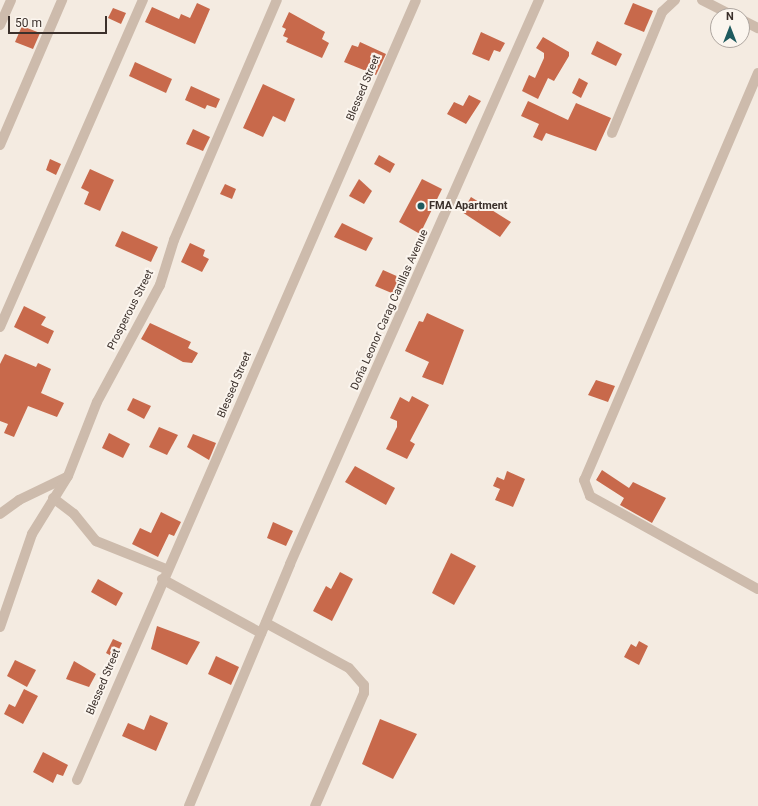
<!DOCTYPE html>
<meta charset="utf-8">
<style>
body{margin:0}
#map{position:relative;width:758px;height:806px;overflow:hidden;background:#f4ebe1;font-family:Roboto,sans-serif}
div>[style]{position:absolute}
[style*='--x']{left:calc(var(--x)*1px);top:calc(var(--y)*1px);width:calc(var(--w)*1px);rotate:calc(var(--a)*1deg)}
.building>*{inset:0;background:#c8694b}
.street>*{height:10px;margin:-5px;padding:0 5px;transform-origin:5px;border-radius:5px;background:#cdbbac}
.dots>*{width:11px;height:11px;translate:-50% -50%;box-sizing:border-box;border:2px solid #fbf5ee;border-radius:50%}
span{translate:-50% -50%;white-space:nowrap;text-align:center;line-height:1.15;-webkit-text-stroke:4px #fbf5ee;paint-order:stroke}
.street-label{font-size:11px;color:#3b302b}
.poi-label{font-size:11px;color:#3b302b;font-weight:700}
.left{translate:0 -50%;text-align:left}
.north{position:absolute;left:710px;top:8px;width:40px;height:40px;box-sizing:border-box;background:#fbf5ee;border:1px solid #aea6a0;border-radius:50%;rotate:0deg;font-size:11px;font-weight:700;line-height:16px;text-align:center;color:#3b302b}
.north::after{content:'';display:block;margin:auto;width:14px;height:18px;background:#1f5a5e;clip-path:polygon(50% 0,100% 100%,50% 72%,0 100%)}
.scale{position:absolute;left:8px;top:16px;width:99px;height:18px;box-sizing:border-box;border:2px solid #3b302b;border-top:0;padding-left:5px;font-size:12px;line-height:14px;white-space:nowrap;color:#3b302b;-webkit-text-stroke:3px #fbf5ee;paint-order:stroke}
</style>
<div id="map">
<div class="building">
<div style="clip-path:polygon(197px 3px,210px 9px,195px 44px,145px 22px,152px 7px,179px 19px,181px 14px,190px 18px)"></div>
<div style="clip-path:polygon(633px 3px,653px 11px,644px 32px,624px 24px)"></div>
<div style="clip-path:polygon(113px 8px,126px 13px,121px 24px,108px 18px)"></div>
<div style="clip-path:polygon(289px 12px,325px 32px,322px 39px,329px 43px,322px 58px,286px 42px,288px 38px,283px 36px,286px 29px,282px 27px)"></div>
<div style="clip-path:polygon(22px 26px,40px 33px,33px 49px,15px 42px)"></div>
<div style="clip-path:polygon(481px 32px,505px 43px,500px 52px,494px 50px,489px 61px,472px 54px)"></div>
<div style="clip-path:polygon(543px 37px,569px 52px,569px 56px,554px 81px,548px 78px,538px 99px,522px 91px,529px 75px,535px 78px,544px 58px,544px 53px,536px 48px)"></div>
<div style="clip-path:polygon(597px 41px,622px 54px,616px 66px,591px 54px)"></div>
<div style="clip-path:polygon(360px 42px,386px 54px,376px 75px,344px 62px,352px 45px,358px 47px)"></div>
<div style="clip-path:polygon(135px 62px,172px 79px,166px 93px,129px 76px)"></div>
<div style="clip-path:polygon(579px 78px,588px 83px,581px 98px,572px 93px)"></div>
<div style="clip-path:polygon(263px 84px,295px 99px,285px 122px,273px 116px,263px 137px,243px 128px)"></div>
<div style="clip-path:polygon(191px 86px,220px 99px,216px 108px,207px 105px,205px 109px,185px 100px)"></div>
<div style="clip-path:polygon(469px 95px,481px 101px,466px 124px,447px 114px,454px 102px,463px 106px)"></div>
<div style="clip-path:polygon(528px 101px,568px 120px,576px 103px,611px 118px,596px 151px,546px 133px,542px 141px,533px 137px,539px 124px,521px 116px)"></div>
<div style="clip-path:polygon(193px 129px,210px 137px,203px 151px,186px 144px)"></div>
<div style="clip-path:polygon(379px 155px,395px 164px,390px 173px,374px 164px)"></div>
<div style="clip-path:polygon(50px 159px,61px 164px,56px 175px,46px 170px)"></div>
<div style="clip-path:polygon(90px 169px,114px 180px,100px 211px,84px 204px,89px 192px,81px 188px)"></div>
<div style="clip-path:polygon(359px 179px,372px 191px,364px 204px,349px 196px)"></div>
<div style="clip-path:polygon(422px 179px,442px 189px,420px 234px,399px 222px)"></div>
<div style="clip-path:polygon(225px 184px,236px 189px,232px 199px,220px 194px)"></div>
<div style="clip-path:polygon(471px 197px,511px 222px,500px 237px,462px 212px)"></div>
<div style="clip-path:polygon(342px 223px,373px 238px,366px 251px,334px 237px)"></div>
<div style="clip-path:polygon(122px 231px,158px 247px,151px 262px,115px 246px)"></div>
<div style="clip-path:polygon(190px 243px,205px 250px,203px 256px,209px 259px,202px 272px,181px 262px)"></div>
<div style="clip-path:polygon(383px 270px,401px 278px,394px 294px,375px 286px)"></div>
<div style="clip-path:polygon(24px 306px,46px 317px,41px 325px,54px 331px,48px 344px,14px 327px)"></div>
<div style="clip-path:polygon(427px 313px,464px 330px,443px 385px,422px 377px,429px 362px,405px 351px,419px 321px,423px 322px)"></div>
<div style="clip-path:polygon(150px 323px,191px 342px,188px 348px,198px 353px,192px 363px,183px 362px,141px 339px)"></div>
<div style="clip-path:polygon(5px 354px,36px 367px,38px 363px,51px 369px,41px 393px,64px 403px,57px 417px,28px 406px,14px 437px,4px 433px,8px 424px,0 421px,0 364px)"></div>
<div style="clip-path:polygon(596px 380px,615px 386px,608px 402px,588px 395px)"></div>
<div style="clip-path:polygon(412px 396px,429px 405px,410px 441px,415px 444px,407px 459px,386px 449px,397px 427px,397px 421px,390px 418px,400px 397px,409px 402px)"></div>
<div style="clip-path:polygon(133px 398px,151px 406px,144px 419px,127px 410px)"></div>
<div style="clip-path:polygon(159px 427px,178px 435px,167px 455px,149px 447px)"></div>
<div style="clip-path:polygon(109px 433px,130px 444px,123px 458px,102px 448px)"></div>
<div style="clip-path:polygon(193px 434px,216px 443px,209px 460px,187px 447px)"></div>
<div style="clip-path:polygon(355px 466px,395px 488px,386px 505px,345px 482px)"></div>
<div style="clip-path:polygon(602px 470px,629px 488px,633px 482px,666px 498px,652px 523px,620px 505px,624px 498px,596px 480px)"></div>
<div style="clip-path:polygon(507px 471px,525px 479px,513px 507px,495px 500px,500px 489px,493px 486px,497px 477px,504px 480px)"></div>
<div style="clip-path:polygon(161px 512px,181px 522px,174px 536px,169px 534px,158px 557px,132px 544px,140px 528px,151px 533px)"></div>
<div style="clip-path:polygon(273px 522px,293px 531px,286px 546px,267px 538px)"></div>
<div style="clip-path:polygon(451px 553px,476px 566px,454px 605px,432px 593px)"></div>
<div style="clip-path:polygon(340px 572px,353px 579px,332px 621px,313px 611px,326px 586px,331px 589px)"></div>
<div style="clip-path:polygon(98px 579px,123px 593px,116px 606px,91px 592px)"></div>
<div style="clip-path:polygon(157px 626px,200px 642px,187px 665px,151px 649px)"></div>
<div style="clip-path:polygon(113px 639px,122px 643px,115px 658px,106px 653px)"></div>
<div style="clip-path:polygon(639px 641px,648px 646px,639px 665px,624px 657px,631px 644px,636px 647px)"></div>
<div style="clip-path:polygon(216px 656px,239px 667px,231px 685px,208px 674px)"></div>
<div style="clip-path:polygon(15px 660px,36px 670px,27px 687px,7px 676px)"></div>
<div style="clip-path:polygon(74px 661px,96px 674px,89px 687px,66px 679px)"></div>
<div style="clip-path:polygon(24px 689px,38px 696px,23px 724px,4px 714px,9px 704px,15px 707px)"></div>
<div style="clip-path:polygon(150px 715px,168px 723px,156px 751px,122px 736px,128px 723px,144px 730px)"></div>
<div style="clip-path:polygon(380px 719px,417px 734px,393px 779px,362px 764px)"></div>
<div style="clip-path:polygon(43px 752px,68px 765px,63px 776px,57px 774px,53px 783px,33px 772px)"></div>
</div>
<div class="street">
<div style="--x:702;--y:0;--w:36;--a:27"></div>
<div style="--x:742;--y:20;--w:18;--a:27"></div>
<div style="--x:0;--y:25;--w:27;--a:-66"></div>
<div style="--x:758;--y:73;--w:443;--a:113.1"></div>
<div style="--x:584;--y:480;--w:17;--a:69"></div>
<div style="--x:590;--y:496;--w:192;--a:29"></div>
<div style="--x:612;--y:133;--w:131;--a:-67.5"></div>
<div style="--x:662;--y:12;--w:18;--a:-43"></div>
<div style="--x:0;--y:145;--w:158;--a:-66.8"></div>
<div style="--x:0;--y:327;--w:357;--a:-66.4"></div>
<div style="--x:53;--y:498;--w:26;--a:37"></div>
<div style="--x:74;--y:514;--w:35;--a:51"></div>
<div style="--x:96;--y:541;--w:75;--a:21.8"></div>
<div style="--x:0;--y:514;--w:24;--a:-36"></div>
<div style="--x:19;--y:500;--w:53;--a:-25.6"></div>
<div style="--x:162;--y:579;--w:113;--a:28.6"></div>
<div style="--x:266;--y:623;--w:94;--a:28.5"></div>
<div style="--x:349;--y:668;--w:23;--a:49"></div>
<div style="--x:364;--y:685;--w:8;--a:90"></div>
<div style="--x:364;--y:693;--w:123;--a:113.4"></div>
<div style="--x:0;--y:627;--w:98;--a:-71"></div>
<div style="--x:32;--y:534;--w:68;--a:-58.2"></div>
<div style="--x:68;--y:476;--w:79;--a:-68.6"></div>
<div style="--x:97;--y:402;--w:133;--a:-61.7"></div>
<div style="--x:160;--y:285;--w:47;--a:-72.7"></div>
<div style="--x:174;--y:240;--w:261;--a:-66.8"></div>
<div style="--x:77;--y:780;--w:850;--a:-66.51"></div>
<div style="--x:189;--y:806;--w:262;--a:-67.3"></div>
<div style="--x:290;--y:564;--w:617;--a:-66.18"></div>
</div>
<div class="dots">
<div style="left:421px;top:206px;background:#1f5a5e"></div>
</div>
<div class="street-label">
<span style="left:364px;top:88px;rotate:-67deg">Blessed Street</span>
<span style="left:131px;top:310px;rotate:-63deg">Prosperous Street</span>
<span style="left:390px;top:310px;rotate:-66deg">Doña Leonor Carag Canillas Avenue</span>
<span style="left:235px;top:385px;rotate:-67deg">Blessed Street</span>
<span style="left:104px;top:682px;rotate:-67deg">Blessed Street</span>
</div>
<div class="poi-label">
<span class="left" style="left:429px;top:206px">FMA Apartment</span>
</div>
<div class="north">N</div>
<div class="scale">50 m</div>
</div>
